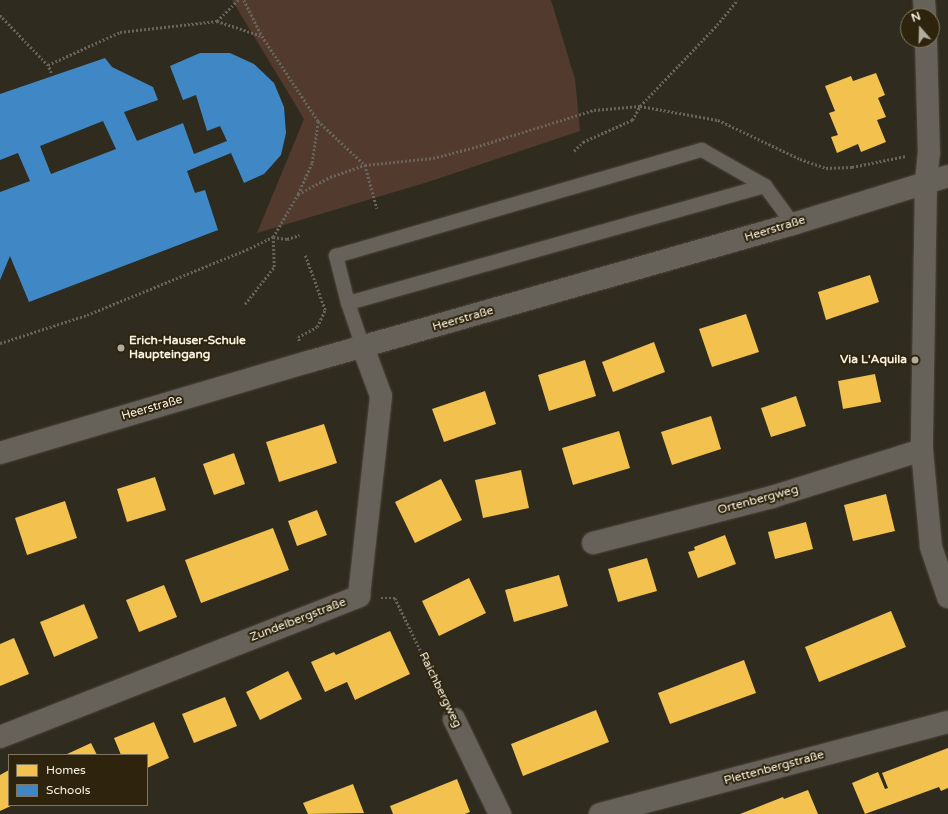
<!DOCTYPE html>
<meta charset="utf-8">
<style>
body{margin:0}
#map{position:relative;width:948px;height:814px;overflow:hidden;background:#302b1f;font-family:"Varela Round",sans-serif}
div>[style]{position:absolute}
[style*='--x']{left:calc(var(--x)*1px);top:calc(var(--y)*1px);width:calc(var(--w)*1px);rotate:calc(var(--a)*1deg)}
.green>*{inset:0;background:#533a2f}
.homes>*{inset:0;background:#f2c14e}
.schools>*{inset:0;background:#3f88c5}
.path>*{height:2.5px;margin-top:-1.25px;transform-origin:0;background:repeating-linear-gradient(90deg,#68645b 0 2px,transparent 0 4px)}
.roads{filter:drop-shadow(0 0 1px #4c473d) drop-shadow(0 0 1px #4c473d)}
.service>*{height:14px;margin:-7px;padding:0 7px;transform-origin:7px;border-radius:7px;background:#676259}
.minor>*{height:22px;margin:-11px;padding:0 11px;transform-origin:11px;border-radius:11px;background:#676259}
.dots>*{width:11px;height:11px;translate:-50% -50%;box-sizing:border-box;border:2px solid #2e240d;border-radius:50%}
span{translate:-50% -50%;white-space:nowrap;text-align:center;line-height:1.15;-webkit-text-stroke:4px #2e240d;paint-order:stroke}
.street-label{font-size:12px;color:#f8f1e3}
.poi-label{font-size:12px;color:#f8f1e3;font-weight:700}
.left{translate:0 -50%;text-align:left}
.right{translate:-100% -50%;text-align:right}
.legend{position:absolute;left:8px;top:754px;width:140px;height:52px;box-sizing:border-box;background:#2e240d;border:1px solid #7f7663;margin:0;padding:5px 7px;list-style:none;font-size:12px;color:#f8f1e3}
.legend li{display:flex;align-items:center;gap:8px;height:20px}
.legend b{width:20px;border:1px solid #7f7663}
.north{position:absolute;left:900px;top:8px;width:40px;height:40px;box-sizing:border-box;background:#2e240d;border:1px solid #7f7663;border-radius:50%;rotate:340deg;font-size:11px;font-weight:700;line-height:16px;text-align:center;color:#f8f1e3}
.north::after{content:'';display:block;margin:auto;width:14px;height:18px;background:#b2ac9e;clip-path:polygon(50% 0,100% 100%,50% 72%,0 100%)}
</style>
<div id="map">
<div class="green">
<div style="clip-path:polygon(232px 0,551px 0,575px 79px,580px 131px,428px 182px,257px 233px,304px 119px)"></div>
</div>
<div class="homes">
<div style="clip-path:polygon(876px 73px,885px 95px,878px 98px,886px 117px,877px 120px,886px 142px,861px 152px,858px 144px,837px 153px,831px 137px,838px 135px,829px 113px,835px 111px,825px 86px,851px 76px,853px 81px)"></div>
<div style="clip-path:polygon(870px 275px,879px 302px,826px 320px,818px 292px)"></div>
<div style="clip-path:polygon(746px 314px,759px 352px,712px 367px,699px 329px)"></div>
<div style="clip-path:polygon(654px 342px,665px 372px,613px 392px,602px 362px)"></div>
<div style="clip-path:polygon(585px 360px,596px 396px,549px 411px,538px 375px)"></div>
<div style="clip-path:polygon(875px 374px,881px 402px,843px 409px,838px 381px)"></div>
<div style="clip-path:polygon(485px 391px,496px 424px,444px 442px,432px 409px)"></div>
<div style="clip-path:polygon(796px 396px,806px 426px,771px 437px,761px 408px)"></div>
<div style="clip-path:polygon(711px 416px,721px 449px,672px 465px,661px 432px)"></div>
<div style="clip-path:polygon(324px 424px,337px 463px,279px 482px,266px 442px)"></div>
<div style="clip-path:polygon(619px 431px,630px 468px,573px 485px,562px 448px)"></div>
<div style="clip-path:polygon(234px 453px,245px 484px,214px 495px,203px 464px)"></div>
<div style="clip-path:polygon(521px 470px,529px 508px,483px 518px,475px 480px)"></div>
<div style="clip-path:polygon(155px 477px,166px 510px,127px 522px,117px 489px)"></div>
<div style="clip-path:polygon(441px 479px,462px 520px,415px 543px,395px 502px)"></div>
<div style="clip-path:polygon(886px 494px,895px 531px,853px 541px,844px 505px)"></div>
<div style="clip-path:polygon(65px 501px,77px 538px,27px 555px,15px 518px)"></div>
<div style="clip-path:polygon(317px 510px,327px 535px,297px 546px,288px 521px)"></div>
<div style="clip-path:polygon(806px 522px,813px 549px,775px 559px,768px 532px)"></div>
<div style="clip-path:polygon(273px 528px,289px 570px,201px 603px,185px 560px)"></div>
<div style="clip-path:polygon(725px 535px,736px 564px,698px 578px,688px 552px,695px 550px,694px 547px)"></div>
<div style="clip-path:polygon(647px 558px,657px 591px,618px 602px,608px 569px)"></div>
<div style="clip-path:polygon(559px 575px,568px 606px,514px 622px,505px 590px)"></div>
<div style="clip-path:polygon(469px 578px,486px 613px,439px 636px,422px 601px)"></div>
<div style="clip-path:polygon(164px 585px,177px 617px,139px 632px,126px 600px)"></div>
<div style="clip-path:polygon(84px 604px,98px 638px,54px 657px,40px 622px)"></div>
<div style="clip-path:polygon(891px 611px,906px 647px,819px 682px,805px 647px)"></div>
<div style="clip-path:polygon(390px 631px,410px 674px,355px 700px,347px 682px,325px 692px,311px 662px,334px 652px,336px 655px)"></div>
<div style="clip-path:polygon(14px 638px,29px 674px,0 686px,0 644px)"></div>
<div style="clip-path:polygon(744px 660px,756px 693px,670px 724px,658px 693px)"></div>
<div style="clip-path:polygon(288px 671px,302px 699px,260px 720px,246px 692px)"></div>
<div style="clip-path:polygon(225px 697px,237px 726px,194px 743px,182px 714px)"></div>
<div style="clip-path:polygon(596px 710px,609px 742px,523px 776px,511px 744px)"></div>
<div style="clip-path:polygon(154px 722px,169px 758px,147px 768px,147px 755px,121px 755px,114px 738px)"></div>
<div style="clip-path:polygon(91px 743px,97px 755px,65px 755px)"></div>
<div style="clip-path:polygon(948px 748px,948px 788px,941px 791px,939px 787px,865px 814px,852px 783px,878px 772px,885px 789px,888px 788px,882px 773px)"></div>
<div style="clip-path:polygon(9px 770px,9px 805px,13px 805px,0 811px,0 775px)"></div>
<div style="clip-path:polygon(457px 779px,470px 812px,465px 814px,393px 814px,390px 806px)"></div>
<div style="clip-path:polygon(353px 784px,364px 813px,308px 814px,303px 803px)"></div>
<div style="clip-path:polygon(808px 790px,818px 814px,740px 814px,783px 797px,784px 799px)"></div>
</div>
<div class="schools">
<div style="clip-path:polygon(evenodd,200px 53px,230px 53px,254px 64px,274px 83px,284px 107px,286px 133px,281px 155px,264px 174px,244px 183px,231px 153px,187px 171px,195px 193px,205px 190px,218px 230px,29px 302px,10px 256px,0 280px,0 192px,30px 181px,18px 153px,0 160px,0 94px,105px 58px,112px 67px,153px 87px,158px 100px,124px 112px,137px 141px,183px 123px,194px 154px,227px 141px,220px 126px,207px 131px,196px 95px,183px 100px,170px 66px,200px 53px,103px 121px,116px 149px,51px 174px,40px 146px,103px 121px)"></div>
</div>
<div class="path">
<div style="--x:244;--y:0;--w:40;--a:63.4"></div>
<div style="--x:262;--y:36;--w:102;--a:56.6"></div>
<div style="--x:0;--y:15;--w:69;--a:46.2"></div>
<div style="--x:217;--y:21;--w:30;--a:-45"></div>
<div style="--x:51;--y:73;--w:9;--a:-111"></div>
<div style="--x:48;--y:65;--w:79;--a:-24.6"></div>
<div style="--x:120;--y:32;--w:98;--a:-6.5"></div>
<div style="--x:217;--y:21;--w:47;--a:18.4"></div>
<div style="--x:574;--y:151;--w:13;--a:-45"></div>
<div style="--x:583;--y:142;--w:54;--a:-24.2"></div>
<div style="--x:632;--y:120;--w:16;--a:-60"></div>
<div style="--x:640;--y:106;--w:112;--a:-46.5"></div>
<div style="--x:717;--y:25;--w:32;--a:-51"></div>
<div style="--x:298;--y:194;--w:36;--a:-28"></div>
<div style="--x:330;--y:177;--w:37;--a:-19"></div>
<div style="--x:365;--y:165;--w:68;--a:-5.9"></div>
<div style="--x:433;--y:158;--w:40;--a:-14.4"></div>
<div style="--x:472;--y:148;--w:128;--a:-17.3"></div>
<div style="--x:594;--y:110;--w:46;--a:-5"></div>
<div style="--x:640;--y:106;--w:79;--a:10.2"></div>
<div style="--x:718;--y:120;--w:91;--a:25.4"></div>
<div style="--x:800;--y:159;--w:28;--a:19"></div>
<div style="--x:826;--y:168;--w:26;--a:-2"></div>
<div style="--x:852;--y:167;--w:55;--a:-11.5"></div>
<div style="--x:245;--y:304;--w:47;--a:-51.9"></div>
<div style="--x:274;--y:267;--w:30;--a:-92"></div>
<div style="--x:273;--y:237;--w:14;--a:8"></div>
<div style="--x:287;--y:239;--w:13;--a:-18"></div>
<div style="--x:299;--y:341;--w:4;--a:-104"></div>
<div style="--x:298;--y:337;--w:21;--a:-28"></div>
<div style="--x:317;--y:327;--w:19;--a:-65"></div>
<div style="--x:325;--y:310;--w:59;--a:-110"></div>
<div style="--x:0;--y:343;--w:91;--a:-17.8"></div>
<div style="--x:87;--y:315;--w:176;--a:-22.3"></div>
<div style="--x:250;--y:248;--w:25;--a:-26"></div>
<div style="--x:273;--y:237;--w:50;--a:-59.8"></div>
<div style="--x:298;--y:194;--w:34;--a:-66"></div>
<div style="--x:312;--y:163;--w:42;--a:-81.9"></div>
<div style="--x:318;--y:121;--w:64;--a:43.1"></div>
<div style="--x:365;--y:165;--w:45;--a:74.4"></div>
<div style="--x:381;--y:598;--w:14;--a:0"></div>
<div style="--x:395;--y:598;--w:112;--a:64.1"></div>
</div>
<div class="roads">
<div class="service">
<div style="--x:348;--y:303;--w:433;--a:-15.7"></div>
<div style="--x:363;--y:347;--w:46;--a:-108.8"></div>
<div style="--x:348;--y:303;--w:49;--a:-104.3"></div>
<div style="--x:336;--y:256;--w:381;--a:-16.2"></div>
<div style="--x:702;--y:150;--w:73;--a:29.7"></div>
<div style="--x:765;--y:186;--w:47;--a:53.6"></div>
</div>
<div class="minor">
<div style="--x:924;--y:0;--w:16;--a:86"></div>
<div style="--x:926;--y:40;--w:112;--a:88.5"></div>
<div style="--x:929;--y:152;--w:29;--a:96"></div>
<div style="--x:926;--y:181;--w:269;--a:90.9"></div>
<div style="--x:922;--y:450;--w:97;--a:84.7"></div>
<div style="--x:931;--y:547;--w:53;--a:71.2"></div>
<div style="--x:0;--y:453;--w:321;--a:-16.5"></div>
<div style="--x:308;--y:362;--w:504;--a:-15.88"></div>
<div style="--x:793;--y:224;--w:162;--a:-17.2"></div>
<div style="--x:593;--y:543;--w:185;--a:-14.4"></div>
<div style="--x:772;--y:497;--w:157;--a:-17.4"></div>
<div style="--x:454;--y:719;--w:106;--a:64.2"></div>
<div style="--x:0;--y:737;--w:386;--a:-21.4"></div>
<div style="--x:359;--y:596;--w:201;--a:-83.7"></div>
<div style="--x:381;--y:396;--w:52;--a:-110.2"></div>
<div style="--x:600;--y:814;--w:360;--a:-14.8"></div>
</div>
</div>
<div class="dots">
<div style="left:121px;top:348px;background:#b2ac9e"></div>
<div style="left:915px;top:360px;background:#b2ac9e"></div>
</div>
<div class="street-label">
<span style="left:775px;top:229px;rotate:-17deg">Heerstraße</span>
<span style="left:463px;top:319px;rotate:-16deg">Heerstraße</span>
<span style="left:152px;top:408px;rotate:-16deg">Heerstraße</span>
<span style="left:758px;top:500px;rotate:-15deg">Ortenbergweg</span>
<span style="left:298px;top:620px;rotate:-21deg">Zundelbergstraße</span>
<span style="left:440px;top:690px;rotate:64deg">Raichbergweg</span>
<span style="left:774px;top:768px;rotate:-15deg">Plettenbergstraße</span>
</div>
<div class="poi-label">
<span class="left" style="left:129px;top:348px">Erich-Hauser-Schule<br>Haupteingang</span>
<span class="right" style="left:907px;top:360px">Via L'Aquila</span>
</div>
<ul class="legend">
<li><b style="height:11px;background:#f2c14e"></b>Homes</li>
<li><b style="height:11px;background:#3f88c5"></b>Schools</li>
</ul>
<div class="north">N</div>
</div>
